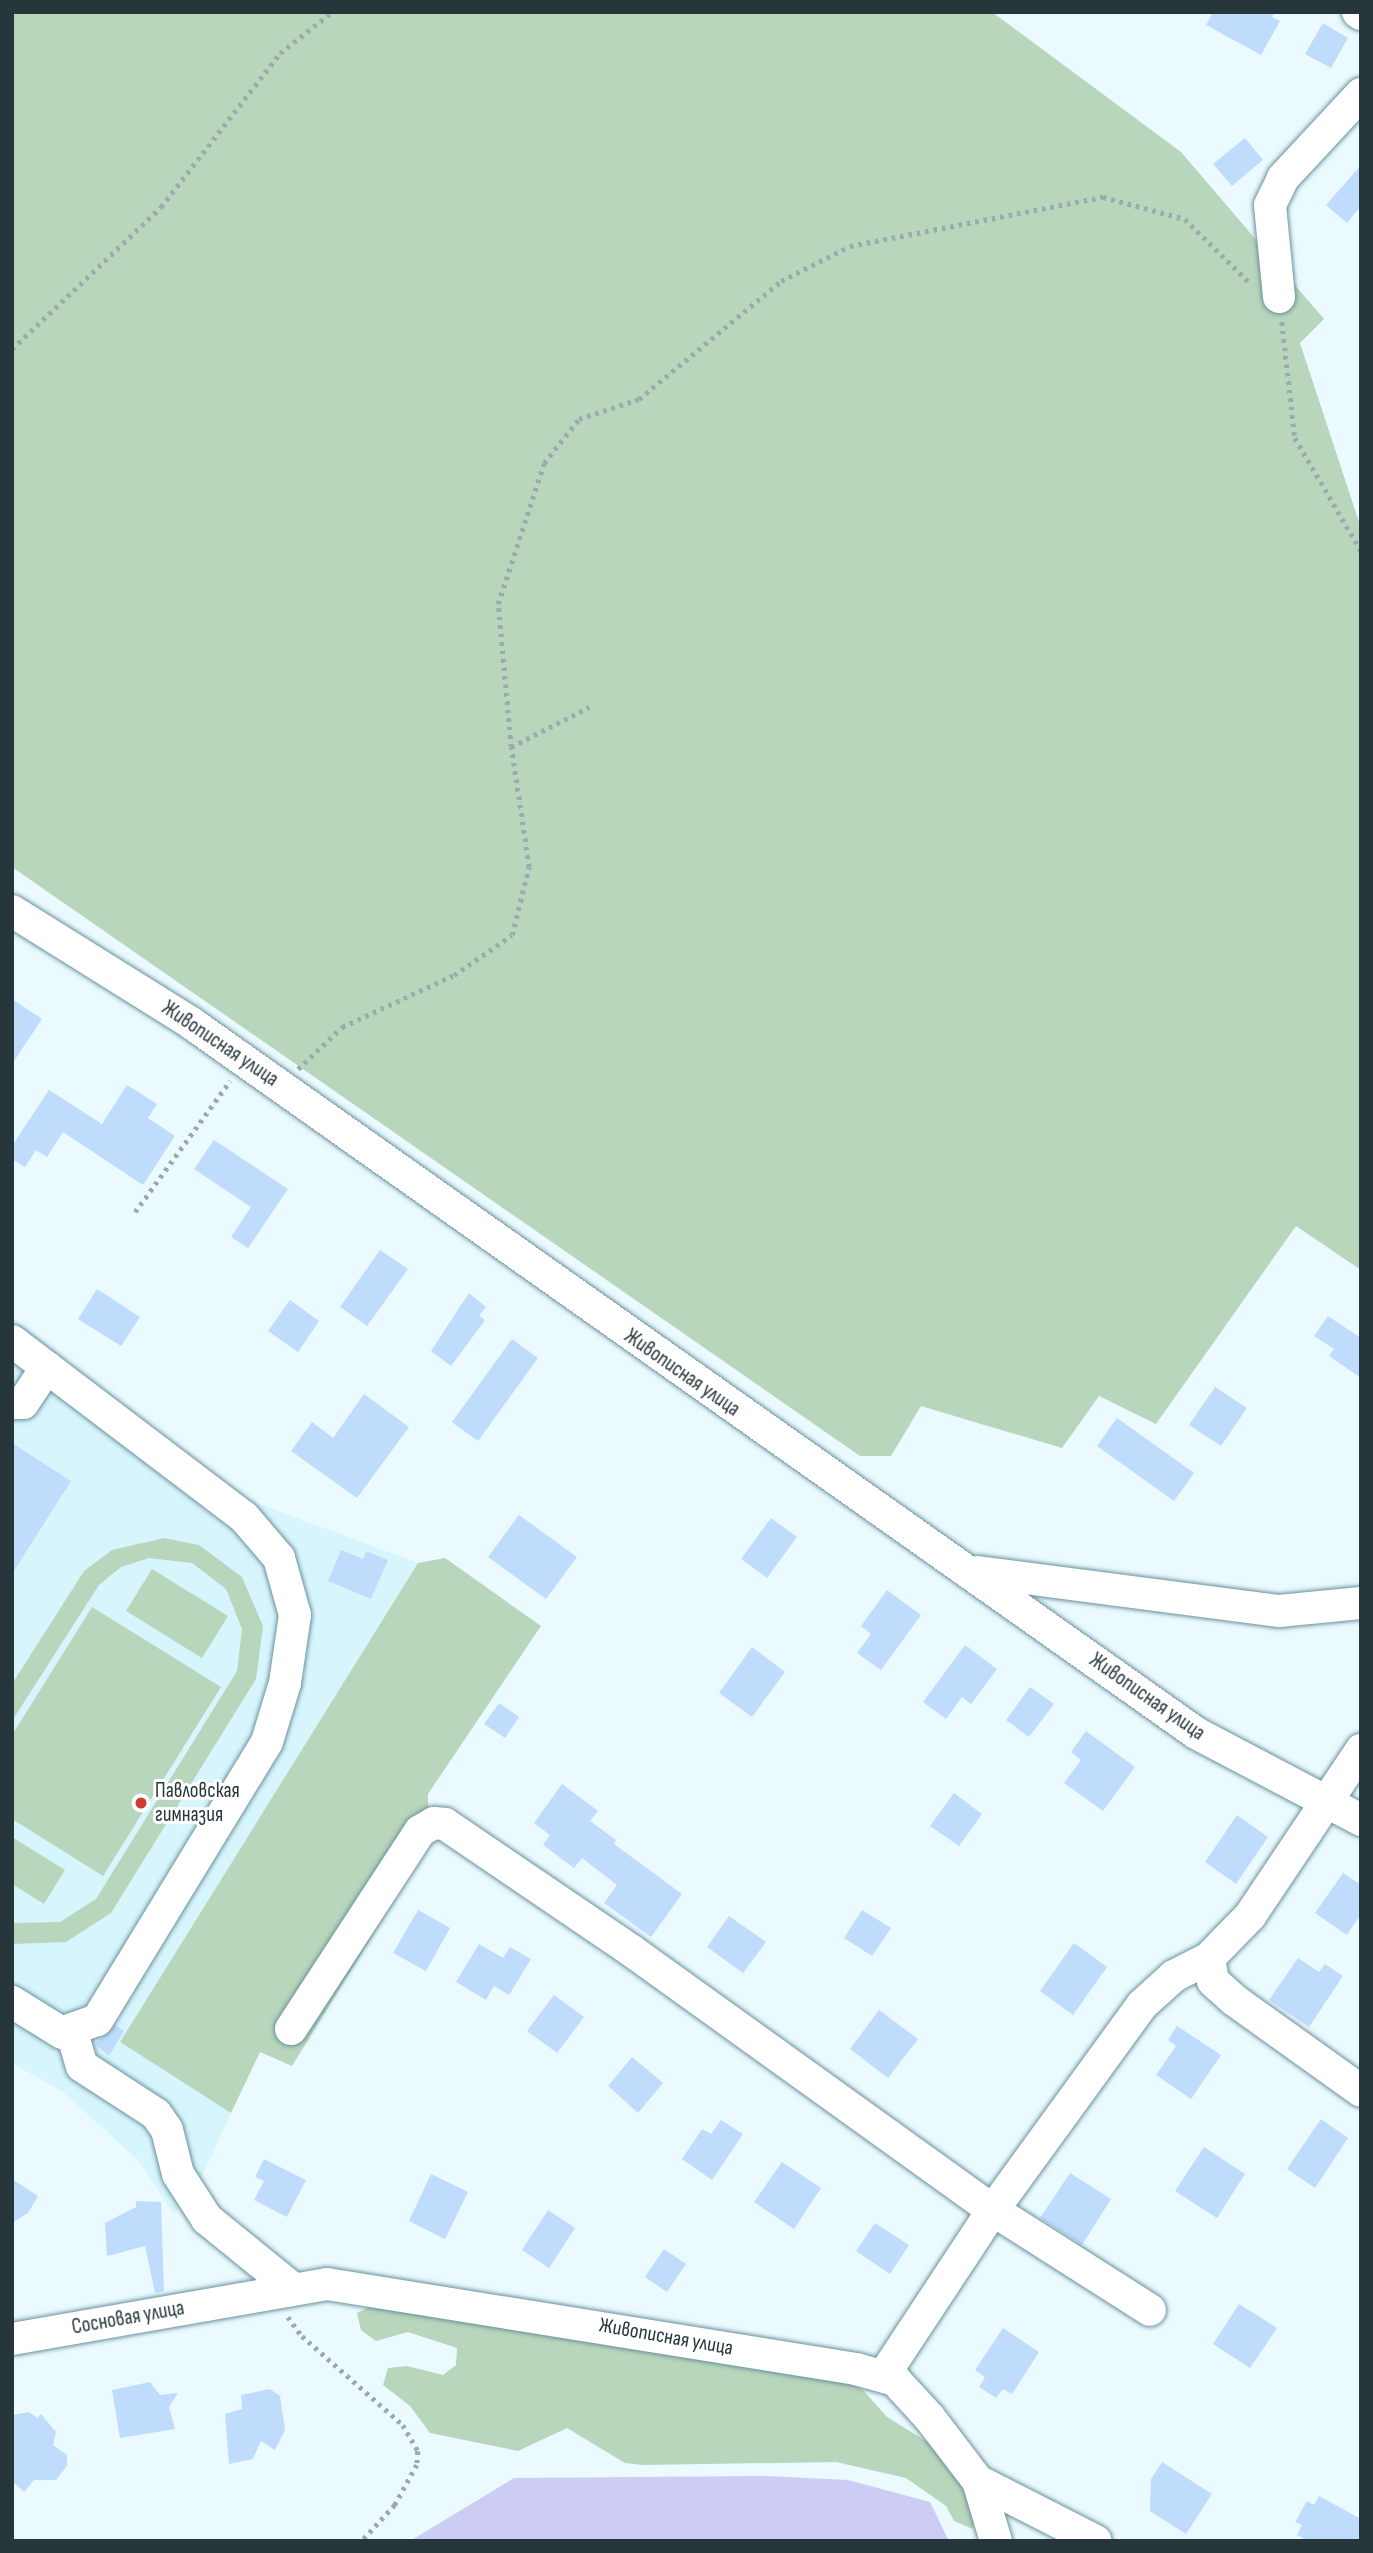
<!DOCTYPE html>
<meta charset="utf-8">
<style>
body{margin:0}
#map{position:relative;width:1373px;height:2553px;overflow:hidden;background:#eafaff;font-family:"Sofia Sans Condensed",sans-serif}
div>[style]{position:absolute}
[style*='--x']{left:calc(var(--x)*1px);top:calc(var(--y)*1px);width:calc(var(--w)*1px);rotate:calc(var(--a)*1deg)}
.built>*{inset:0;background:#d7f5fd}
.green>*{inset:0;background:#b8d6bb}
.water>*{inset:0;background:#cdccf4}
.building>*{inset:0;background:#bfdcfc}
.path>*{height:4.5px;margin-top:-2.25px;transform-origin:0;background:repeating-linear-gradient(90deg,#9aaaaf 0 3.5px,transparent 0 8.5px)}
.roads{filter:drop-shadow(0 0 2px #6b919c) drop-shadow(0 0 2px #6b919c)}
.minor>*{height:32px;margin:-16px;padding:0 16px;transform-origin:16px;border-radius:16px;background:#fff}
.dots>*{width:19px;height:19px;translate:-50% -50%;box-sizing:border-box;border:4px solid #fff;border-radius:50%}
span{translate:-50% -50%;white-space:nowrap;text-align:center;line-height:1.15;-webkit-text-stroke:6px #fff;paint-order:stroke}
.street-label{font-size:21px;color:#26363b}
.poi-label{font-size:21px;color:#26363b}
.left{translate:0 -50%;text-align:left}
.frame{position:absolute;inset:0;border:14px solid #26363b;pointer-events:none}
</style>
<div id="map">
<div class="built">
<div style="clip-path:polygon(12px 1317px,243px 1498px,418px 1563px,120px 2042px,231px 2113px,191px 2200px,173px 2213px,140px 2162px,63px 2092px,12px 2063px)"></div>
</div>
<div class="green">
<div style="clip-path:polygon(12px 12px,992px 12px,1181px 152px,1324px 319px,1300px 343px,1361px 528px,1361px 1270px,1296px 1226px,1156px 1424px,1099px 1396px,1062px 1448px,921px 1406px,891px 1456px,860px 1456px,12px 867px)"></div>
<div style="clip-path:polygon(164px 1538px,199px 1545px,242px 1577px,263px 1626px,256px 1679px,111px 1913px,66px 1942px,12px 1944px,12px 1923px,60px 1922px,96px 1899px,237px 1671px,242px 1629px,226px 1589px,192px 1563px,149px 1558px,121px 1567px,99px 1585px,12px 1721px,12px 1684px,84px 1571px,112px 1550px)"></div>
<div style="clip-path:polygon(445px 1558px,541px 1626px,428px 1794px,428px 1846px,292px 2066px,260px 2052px,231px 2113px,120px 2042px,418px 1563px)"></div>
<div style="clip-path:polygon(152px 1569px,228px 1616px,202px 1658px,126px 1611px)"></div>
<div style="clip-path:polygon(92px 1607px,221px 1687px,103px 1876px,12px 1819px,12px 1735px)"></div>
<div style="clip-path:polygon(12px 1837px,65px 1870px,44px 1904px,12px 1884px)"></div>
<div style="clip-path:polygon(373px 2305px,429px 2307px,848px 2383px,863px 2390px,887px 2417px,934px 2446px,976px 2503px,973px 2529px,954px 2521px,946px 2506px,906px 2478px,836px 2462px,643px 2465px,625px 2463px,567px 2428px,518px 2451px,430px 2433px,410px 2406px,383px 2385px,388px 2368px,407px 2366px,443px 2375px,456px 2365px,457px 2348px,408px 2332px,376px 2341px,361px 2330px,357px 2313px)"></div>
</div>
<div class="water">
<div style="clip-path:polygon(766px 2476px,848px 2480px,930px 2502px,949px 2541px,410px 2541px,514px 2478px)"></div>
</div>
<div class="building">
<div style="clip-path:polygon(1213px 12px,1275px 12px,1272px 17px,1280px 21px,1261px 55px,1206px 25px)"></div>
<div style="clip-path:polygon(1323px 23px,1348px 38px,1331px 68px,1305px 54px)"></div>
<div style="clip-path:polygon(1245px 138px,1263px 160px,1232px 186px,1213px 164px)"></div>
<div style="clip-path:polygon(1361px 165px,1361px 206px,1347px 223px,1326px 205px)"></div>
<div style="clip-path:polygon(12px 999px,42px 1019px,12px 1064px)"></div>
<div style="clip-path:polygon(127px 1085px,157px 1104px,148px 1118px,175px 1136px,143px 1185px,63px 1132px,47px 1157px,36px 1150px,25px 1167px,12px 1159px,12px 1146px,49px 1090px,102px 1124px)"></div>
<div style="clip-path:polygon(214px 1140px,288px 1189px,248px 1248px,231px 1237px,251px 1207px,194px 1169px)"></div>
<div style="clip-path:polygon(380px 1250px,408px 1269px,367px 1326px,340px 1307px)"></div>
<div style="clip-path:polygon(97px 1289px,140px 1317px,121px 1346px,78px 1319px)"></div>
<div style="clip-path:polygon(469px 1293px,486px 1307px,479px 1316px,485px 1320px,451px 1366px,431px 1351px)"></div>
<div style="clip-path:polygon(290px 1300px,319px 1321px,298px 1352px,268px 1331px)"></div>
<div style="clip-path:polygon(1328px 1316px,1361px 1338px,1361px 1378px,1329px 1356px,1334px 1349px,1314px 1336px)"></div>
<div style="clip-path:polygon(512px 1339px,538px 1358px,478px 1441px,452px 1422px)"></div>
<div style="clip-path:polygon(1215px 1387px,1247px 1408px,1221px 1446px,1189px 1425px)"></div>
<div style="clip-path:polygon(364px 1394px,409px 1427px,357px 1498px,291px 1451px,312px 1422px,333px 1438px)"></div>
<div style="clip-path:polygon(1117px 1418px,1194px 1473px,1174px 1501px,1097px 1446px)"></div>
<div style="clip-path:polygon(12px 1443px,71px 1481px,12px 1574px)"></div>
<div style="clip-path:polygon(519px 1515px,577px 1557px,546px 1599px,488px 1557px)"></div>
<div style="clip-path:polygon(771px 1518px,797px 1537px,767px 1578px,741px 1559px)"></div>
<div style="clip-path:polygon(341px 1550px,363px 1559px,366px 1551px,388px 1560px,371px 1599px,328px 1581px)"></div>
<div style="clip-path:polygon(887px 1590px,921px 1615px,881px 1670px,857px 1653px,871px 1634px,861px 1626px)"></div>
<div style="clip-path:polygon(965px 1645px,997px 1669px,971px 1704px,962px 1697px,946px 1719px,923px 1702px)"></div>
<div style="clip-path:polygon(752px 1647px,785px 1672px,752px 1717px,719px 1693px)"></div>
<div style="clip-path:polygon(1030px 1687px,1054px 1704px,1029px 1737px,1006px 1720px)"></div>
<div style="clip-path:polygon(499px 1703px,519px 1717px,505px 1738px,484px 1724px)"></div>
<div style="clip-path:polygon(1086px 1731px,1135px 1767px,1103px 1811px,1064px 1783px,1081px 1760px,1071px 1752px)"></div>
<div style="clip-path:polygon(562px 1784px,598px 1811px,590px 1821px,616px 1840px,614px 1844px,682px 1894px,651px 1937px,604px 1903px,617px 1885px,582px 1858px,574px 1868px,543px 1845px,550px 1835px,534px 1823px)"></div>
<div style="clip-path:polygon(954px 1793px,982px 1814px,959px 1846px,930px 1826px)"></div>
<div style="clip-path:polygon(1237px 1815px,1268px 1837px,1236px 1884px,1205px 1862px)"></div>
<div style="clip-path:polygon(1343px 1873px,1361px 1885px,1361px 1914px,1347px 1935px,1315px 1913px)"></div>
<div style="clip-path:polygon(418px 1910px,450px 1928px,426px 1971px,393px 1953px)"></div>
<div style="clip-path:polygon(862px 1910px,891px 1928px,872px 1956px,844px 1938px)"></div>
<div style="clip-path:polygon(729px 1916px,766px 1942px,743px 1973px,707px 1947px)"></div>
<div style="clip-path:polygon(1074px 1943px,1107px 1967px,1073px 2015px,1040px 1991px)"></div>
<div style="clip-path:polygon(479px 1944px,503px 1958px,510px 1947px,531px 1959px,509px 1995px,494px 1986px,486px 2000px,456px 1982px)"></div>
<div style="clip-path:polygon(1298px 1958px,1319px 1972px,1325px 1964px,1343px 1976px,1309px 2027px,1269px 2000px)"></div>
<div style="clip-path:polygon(554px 1995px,584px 2017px,557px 2053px,527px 2031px)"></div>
<div style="clip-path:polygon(879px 2010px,918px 2039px,888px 2078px,850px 2049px)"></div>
<div style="clip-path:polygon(115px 2025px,124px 2031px,109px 2056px,95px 2044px)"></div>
<div style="clip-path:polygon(1177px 2026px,1221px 2055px,1191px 2099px,1156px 2075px,1176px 2046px,1168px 2040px)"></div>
<div style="clip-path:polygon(632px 2057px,663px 2083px,638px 2113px,608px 2086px)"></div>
<div style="clip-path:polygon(1321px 2119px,1348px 2138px,1315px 2188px,1287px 2169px)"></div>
<div style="clip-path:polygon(721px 2120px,743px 2134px,712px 2180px,682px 2159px,702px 2129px,711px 2134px)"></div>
<div style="clip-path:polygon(1204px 2147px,1245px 2174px,1217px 2218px,1175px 2191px)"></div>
<div style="clip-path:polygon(264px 2159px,306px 2180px,287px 2217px,254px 2200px,264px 2181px,255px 2177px)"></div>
<div style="clip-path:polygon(782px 2162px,821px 2188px,794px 2229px,754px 2202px)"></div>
<div style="clip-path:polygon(1070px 2173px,1111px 2199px,1082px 2245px,1040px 2218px)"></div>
<div style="clip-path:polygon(431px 2174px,468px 2192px,445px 2239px,409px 2221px)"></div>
<div style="clip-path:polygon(12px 2179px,38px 2196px,28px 2213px,12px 2223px)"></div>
<div style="clip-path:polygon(136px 2201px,161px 2202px,164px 2291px,155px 2293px,145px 2246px,107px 2256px,105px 2223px,136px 2207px)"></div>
<div style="clip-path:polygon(548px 2210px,575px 2228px,549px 2268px,522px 2250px)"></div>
<div style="clip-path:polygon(875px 2223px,909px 2245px,890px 2274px,856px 2251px)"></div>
<div style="clip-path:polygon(664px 2249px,686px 2264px,667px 2292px,645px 2277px)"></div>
<div style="clip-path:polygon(1239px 2304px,1277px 2328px,1250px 2368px,1213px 2344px)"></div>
<div style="clip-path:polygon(1003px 2328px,1039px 2352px,1012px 2394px,1003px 2389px,996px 2398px,979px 2387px,985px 2377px,975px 2370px)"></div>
<div style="clip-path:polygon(150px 2382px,160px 2395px,178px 2393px,169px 2407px,175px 2429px,120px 2438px,112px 2390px)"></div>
<div style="clip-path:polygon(270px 2389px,280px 2396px,285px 2430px,275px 2450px,261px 2441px,253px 2459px,229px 2464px,225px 2414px,242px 2409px,241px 2395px)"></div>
<div style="clip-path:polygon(29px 2412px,37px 2418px,41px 2414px,56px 2432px,53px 2445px,67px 2455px,67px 2466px,56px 2480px,34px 2480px,24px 2492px,12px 2481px,12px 2415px)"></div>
<div style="clip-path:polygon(1162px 2462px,1212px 2494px,1186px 2534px,1150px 2511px,1151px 2479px)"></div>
<div style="clip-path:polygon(1319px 2496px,1361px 2519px,1361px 2541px,1308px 2541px,1297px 2535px,1302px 2525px,1295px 2522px,1307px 2501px,1314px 2505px)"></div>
</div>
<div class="path">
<div style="--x:1282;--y:322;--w:117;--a:83.6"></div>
<div style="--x:1295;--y:438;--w:131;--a:59.7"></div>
<div style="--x:12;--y:349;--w:206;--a:-43.6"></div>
<div style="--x:161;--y:207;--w:195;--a:-52.3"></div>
<div style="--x:280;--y:53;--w:66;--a:-38.3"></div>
<div style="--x:511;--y:747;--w:144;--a:-95.2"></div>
<div style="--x:498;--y:604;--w:148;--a:-71.9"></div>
<div style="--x:544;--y:463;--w:56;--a:-51.5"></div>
<div style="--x:579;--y:419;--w:63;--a:-18.4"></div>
<div style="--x:639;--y:399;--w:185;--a:-39.7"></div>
<div style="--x:781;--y:281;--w:77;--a:-26.9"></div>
<div style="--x:850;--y:246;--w:258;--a:-11"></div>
<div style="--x:1103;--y:197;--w:85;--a:15"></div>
<div style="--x:1185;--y:219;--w:91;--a:44.6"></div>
<div style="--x:298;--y:1069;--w:61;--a:-43.7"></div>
<div style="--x:342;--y:1027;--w:123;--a:-24.9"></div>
<div style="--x:454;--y:975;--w:70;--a:-34.6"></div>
<div style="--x:512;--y:935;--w:70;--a:-76"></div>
<div style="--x:529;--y:867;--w:121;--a:-98.5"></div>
<div style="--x:511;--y:747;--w:88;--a:-27.1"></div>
<div style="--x:135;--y:1212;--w:162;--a:-54.1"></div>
<div style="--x:288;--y:2317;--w:24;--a:54"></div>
<div style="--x:302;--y:2336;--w:135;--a:41.4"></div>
<div style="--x:403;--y:2425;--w:30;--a:60"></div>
<div style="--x:418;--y:2451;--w:14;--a:94"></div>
<div style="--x:417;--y:2465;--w:46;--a:118.8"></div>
<div style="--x:395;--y:2505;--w:49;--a:132.5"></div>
</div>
<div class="roads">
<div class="minor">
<div style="--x:1358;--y:12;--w:4;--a:34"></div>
<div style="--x:1279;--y:297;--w:92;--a:-95.6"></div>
<div style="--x:1270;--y:205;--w:30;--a:-64"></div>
<div style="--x:1283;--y:178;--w:115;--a:-47.1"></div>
<div style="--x:12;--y:911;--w:211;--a:32"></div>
<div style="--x:191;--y:1023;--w:1230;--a:35.24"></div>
<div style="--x:1196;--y:1733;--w:187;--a:27.8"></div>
<div style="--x:12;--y:1341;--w:291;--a:37.2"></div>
<div style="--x:244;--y:1517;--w:54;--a:49.5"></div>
<div style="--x:279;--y:1558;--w:59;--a:74.3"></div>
<div style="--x:295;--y:1615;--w:69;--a:98.4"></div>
<div style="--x:285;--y:1683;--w:62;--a:107"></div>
<div style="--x:267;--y:1742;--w:326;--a:121.4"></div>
<div style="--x:97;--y:2020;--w:37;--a:160"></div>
<div style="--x:62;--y:2033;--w:59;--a:-148.2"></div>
<div style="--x:12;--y:1403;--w:11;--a:0"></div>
<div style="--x:23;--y:1403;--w:43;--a:-56.3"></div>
<div style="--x:978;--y:1572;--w:304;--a:7.4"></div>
<div style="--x:1279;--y:1611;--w:82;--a:-5.6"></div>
<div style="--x:1209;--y:1958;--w:23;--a:80"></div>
<div style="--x:1213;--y:1981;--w:28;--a:42"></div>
<div style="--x:1234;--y:2000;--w:156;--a:35.6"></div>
<div style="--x:291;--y:2029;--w:236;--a:-56.9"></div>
<div style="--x:420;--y:1831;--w:16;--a:-30"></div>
<div style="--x:434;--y:1823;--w:11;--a:5"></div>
<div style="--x:445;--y:1824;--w:226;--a:34.2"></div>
<div style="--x:632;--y:1951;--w:444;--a:35.7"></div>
<div style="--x:993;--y:2210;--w:186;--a:32.5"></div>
<div style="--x:72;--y:2032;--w:35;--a:74"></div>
<div style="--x:82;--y:2066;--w:88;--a:33"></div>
<div style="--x:156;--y:2114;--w:19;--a:55"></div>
<div style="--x:167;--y:2130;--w:45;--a:76"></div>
<div style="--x:178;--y:2174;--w:54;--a:57.2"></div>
<div style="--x:207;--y:2219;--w:111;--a:39.1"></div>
<div style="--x:12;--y:2339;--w:320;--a:-9.9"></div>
<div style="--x:327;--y:2284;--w:536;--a:9.13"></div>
<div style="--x:856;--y:2369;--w:41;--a:15.8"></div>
<div style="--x:895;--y:2380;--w:50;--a:47.4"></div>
<div style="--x:929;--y:2417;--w:81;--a:52.6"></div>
<div style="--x:978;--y:2481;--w:63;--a:73.3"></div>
<div style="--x:884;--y:2375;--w:198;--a:-56.6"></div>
<div style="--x:993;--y:2210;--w:253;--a:-54"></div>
<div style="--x:1142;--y:2005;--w:43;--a:-42.2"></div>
<div style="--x:1174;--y:1976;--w:39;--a:-27"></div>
<div style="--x:1209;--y:1958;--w:59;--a:-45.7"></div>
<div style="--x:1250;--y:1916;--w:200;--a:-56.2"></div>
<div style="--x:978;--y:2481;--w:132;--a:27"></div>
</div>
</div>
<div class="dots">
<div style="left:141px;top:1803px;background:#c93c2f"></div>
</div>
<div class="street-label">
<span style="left:220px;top:1044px;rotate:34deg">Живописная улица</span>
<span style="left:682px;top:1373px;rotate:35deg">Живописная улица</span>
<span style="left:1147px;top:1697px;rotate:35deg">Живописная улица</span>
<span style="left:128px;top:2318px;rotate:-10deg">Сосновая улица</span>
<span style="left:666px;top:2337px;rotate:10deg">Живописная улица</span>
</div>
<div class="poi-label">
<span class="left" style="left:155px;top:1803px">Павловская<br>гимназия</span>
</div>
<div class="frame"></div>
</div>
